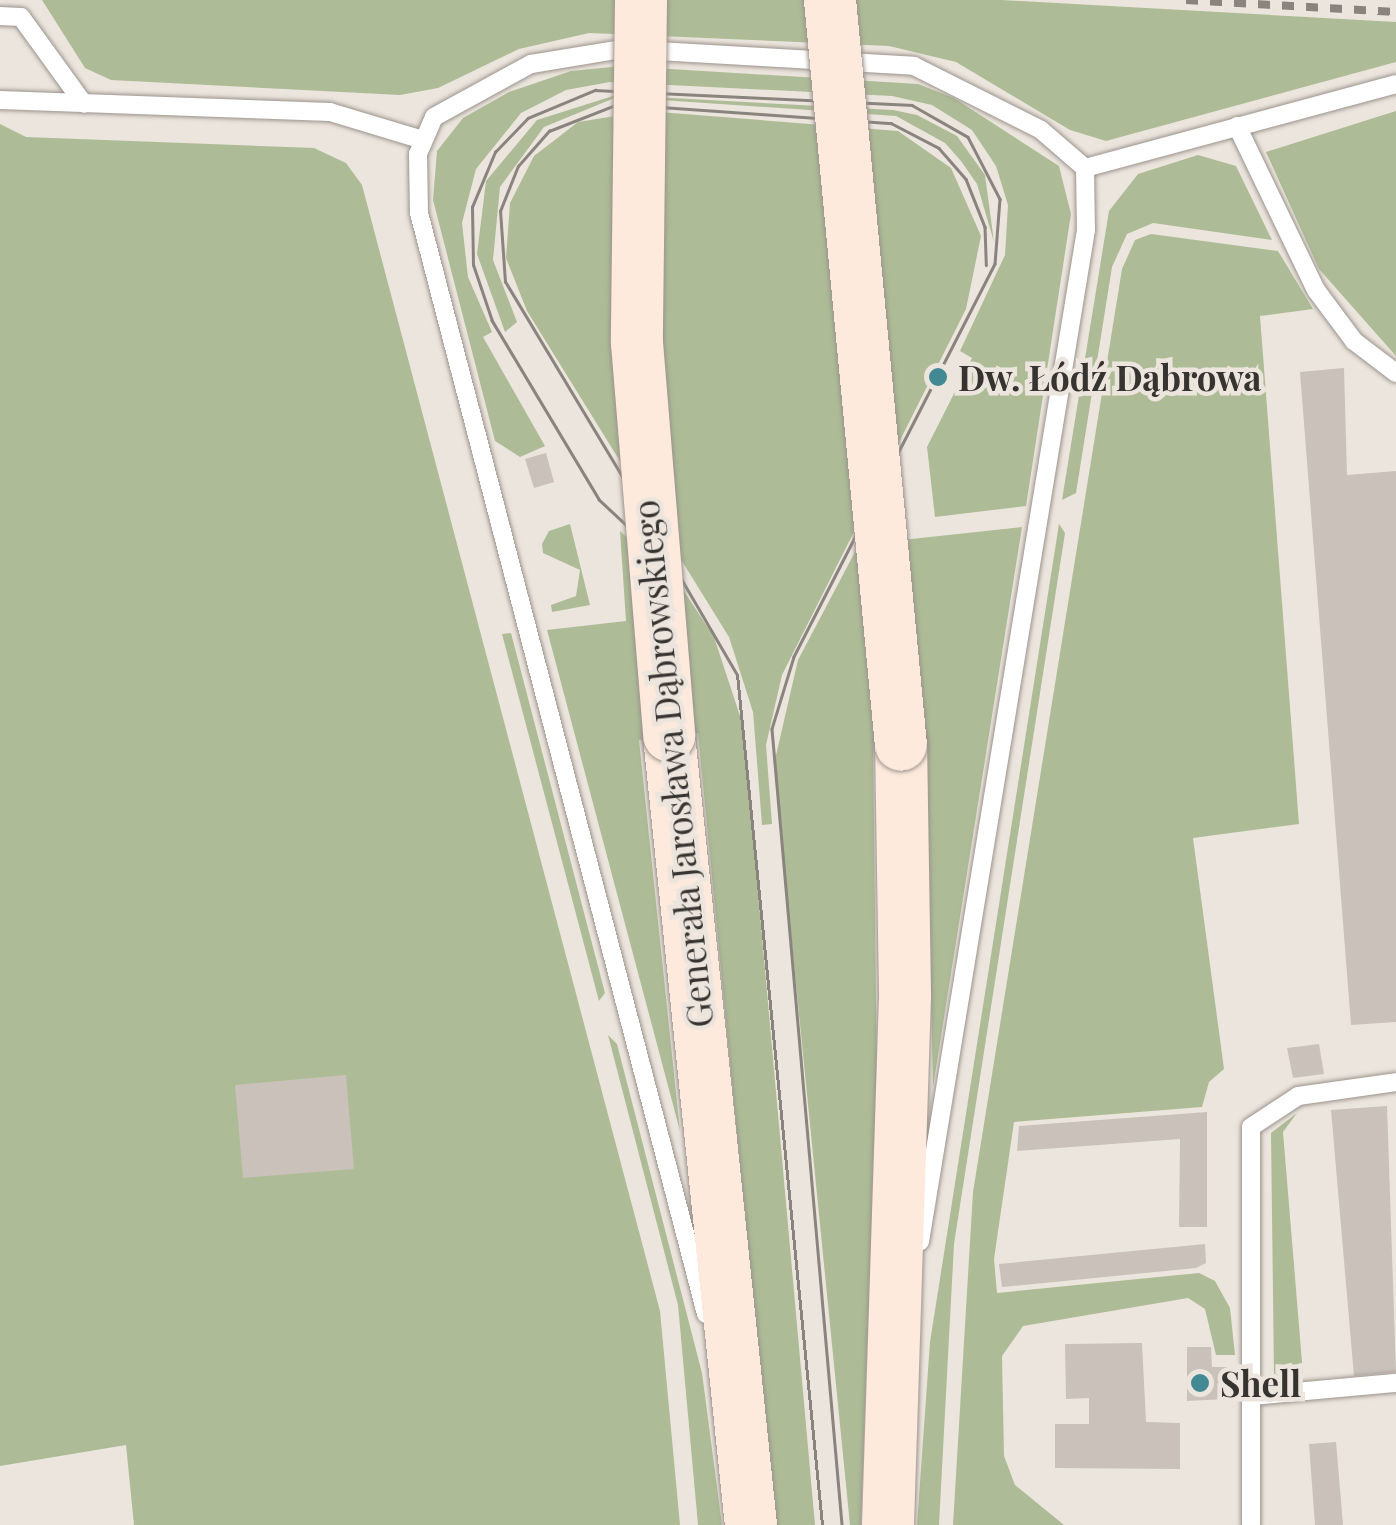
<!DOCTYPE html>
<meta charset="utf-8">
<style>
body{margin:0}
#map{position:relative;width:1396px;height:1525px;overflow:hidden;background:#ece5dd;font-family:"Playfair Display",serif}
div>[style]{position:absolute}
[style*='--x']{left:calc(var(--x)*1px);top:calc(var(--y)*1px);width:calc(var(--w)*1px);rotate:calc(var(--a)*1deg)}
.green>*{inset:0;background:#adbc96}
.building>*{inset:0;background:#c9c1ba}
.roads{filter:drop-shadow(0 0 2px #9a938d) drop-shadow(0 0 2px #9a938d)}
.lane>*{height:18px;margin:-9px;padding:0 9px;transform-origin:9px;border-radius:9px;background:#fff}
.secondary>*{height:52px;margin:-26px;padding:0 26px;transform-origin:26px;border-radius:26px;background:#feeadd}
.tram>*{height:2.5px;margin:-1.25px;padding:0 1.25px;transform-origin:1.25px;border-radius:1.25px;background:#89847e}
.rail>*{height:8px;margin-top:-4px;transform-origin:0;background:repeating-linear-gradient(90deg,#89847e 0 12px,transparent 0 24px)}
.bridges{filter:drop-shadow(0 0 2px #9a938d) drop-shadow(0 0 2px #9a938d)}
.secondary-bridge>*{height:52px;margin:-26px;padding:0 26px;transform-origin:26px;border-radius:26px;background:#feeadd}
.dots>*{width:28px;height:28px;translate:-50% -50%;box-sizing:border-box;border:5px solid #ece5dd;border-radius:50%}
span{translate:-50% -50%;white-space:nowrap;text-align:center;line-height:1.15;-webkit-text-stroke:9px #ece5dd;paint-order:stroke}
.poi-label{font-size:35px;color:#363330;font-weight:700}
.left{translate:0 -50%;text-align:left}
.street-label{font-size:35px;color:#363330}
</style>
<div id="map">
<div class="green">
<div style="clip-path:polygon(42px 0,1002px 0,1396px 22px,1396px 62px,1106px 141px,1070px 130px,956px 62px,889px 46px,589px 33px,519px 49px,438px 88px,400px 95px,111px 80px,85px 68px)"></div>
<div style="clip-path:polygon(622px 66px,918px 84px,954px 98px,1059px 166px,1071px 214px,1026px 506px,935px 517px,927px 447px,972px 358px,960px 351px,1005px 255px,1008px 205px,996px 166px,972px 130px,932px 105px,892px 96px,610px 82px,566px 90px,521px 113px,476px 169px,462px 223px,468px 277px,492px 332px,483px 337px,545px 446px,520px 457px,495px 441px,433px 200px,437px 151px,463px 118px,509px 92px,571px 71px)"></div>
<div style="clip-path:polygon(616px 95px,893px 110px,917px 115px,957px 136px,985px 175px,994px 242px,977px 184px,961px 161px,945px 143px,896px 116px,617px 97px,544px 127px,500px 187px,493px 260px,517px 322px,505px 332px,477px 254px,486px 181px,537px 120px)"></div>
<div style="clip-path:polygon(646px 111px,898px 131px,951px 168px,981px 236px,966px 309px,782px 675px,766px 745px,772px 824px,762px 825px,753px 712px,729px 637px,527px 311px,506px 258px,510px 203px,534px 156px,578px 122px)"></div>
<div style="clip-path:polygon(1396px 111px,1396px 356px,1319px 269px,1266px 152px)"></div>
<div style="clip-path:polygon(0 124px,26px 137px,314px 148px,346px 163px,362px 185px,660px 1311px,680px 1525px,134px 1525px,126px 1445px,0 1466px)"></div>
<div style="clip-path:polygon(1198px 155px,1236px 166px,1272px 240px,1153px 223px,1127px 234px,1112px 267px,1076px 493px,1062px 500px,1109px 211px,1138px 174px)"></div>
<div style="clip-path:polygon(1151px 234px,1278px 251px,1313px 309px,1260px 316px,1299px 824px,1193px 838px,1224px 1069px,1209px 1082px,1202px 1107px,1014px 1122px,994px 1259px,997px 1293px,1199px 1273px,1215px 1281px,1230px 1308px,1235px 1355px,1216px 1355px,1205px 1309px,1188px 1298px,1023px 1326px,1002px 1356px,1004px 1456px,1015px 1485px,1064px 1525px,953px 1525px,973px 1192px,1122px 269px,1135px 240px)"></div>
<div style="clip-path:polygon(895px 476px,902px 540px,1022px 527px,933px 1087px,926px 746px,873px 743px,877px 1080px,861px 1525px,850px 1525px,774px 764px,798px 660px)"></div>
<div style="clip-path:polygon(570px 524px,590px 605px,552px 612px,551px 605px,576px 596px,580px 570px,543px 553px,542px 544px,549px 531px)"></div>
<div style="clip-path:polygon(1059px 524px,1065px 533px,954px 1244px,939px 1525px,917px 1525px,930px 1342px)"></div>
<div style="clip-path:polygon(620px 531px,684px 591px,714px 637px,743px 725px,815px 1525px,775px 1525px,698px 733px,639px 740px,680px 1131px,547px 630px,626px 621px)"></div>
<div style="clip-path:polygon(511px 633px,605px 993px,599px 1001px,502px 634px)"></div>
<div style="clip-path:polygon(608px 1035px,617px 1044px,702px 1373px,722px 1525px,698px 1525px,678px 1305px)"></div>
<div style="clip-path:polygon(1297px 1113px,1283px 1132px,1303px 1374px,1274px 1376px,1271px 1133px)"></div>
</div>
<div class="building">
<div style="clip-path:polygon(1344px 368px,1347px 475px,1396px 471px,1396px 1022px,1351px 1025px,1300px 372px)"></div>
<div style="clip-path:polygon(546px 453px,554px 482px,534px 488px,525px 459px)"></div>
<div style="clip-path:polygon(1319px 1044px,1324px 1074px,1293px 1078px,1287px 1048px)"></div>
<div style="clip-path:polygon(346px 1075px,354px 1169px,243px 1178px,235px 1085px)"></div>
<div style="clip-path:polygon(1387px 1106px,1396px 1372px,1354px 1376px,1331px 1110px)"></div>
<div style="clip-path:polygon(1207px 1112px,1207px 1227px,1179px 1227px,1180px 1139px,1017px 1151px,1019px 1126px)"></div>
<div style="clip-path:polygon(1205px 1244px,1206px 1263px,1196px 1268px,1002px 1287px,999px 1264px)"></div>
<div style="clip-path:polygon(1142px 1343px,1146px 1422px,1180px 1423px,1180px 1469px,1055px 1468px,1055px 1424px,1089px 1424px,1089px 1398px,1066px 1399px,1065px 1344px)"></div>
<div style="clip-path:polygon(1187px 1347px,1211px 1347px,1212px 1367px,1227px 1367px,1227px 1399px,1187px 1401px)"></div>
<div style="clip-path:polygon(1336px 1442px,1343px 1525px,1315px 1525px,1309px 1444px)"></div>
</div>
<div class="roads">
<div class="lane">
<div style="--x:0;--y:16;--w:21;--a:3"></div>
<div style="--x:21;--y:17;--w:107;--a:54.1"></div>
<div style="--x:0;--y:100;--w:330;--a:2.1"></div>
<div style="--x:330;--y:112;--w:94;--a:16.7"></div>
<div style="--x:1237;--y:126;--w:182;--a:64.3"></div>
<div style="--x:1316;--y:290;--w:64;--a:53.3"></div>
<div style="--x:1354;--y:341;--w:53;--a:37.3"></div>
<div style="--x:1085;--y:168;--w:322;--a:-15.1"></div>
<div style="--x:706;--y:1314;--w:1138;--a:-104.61"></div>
<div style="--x:419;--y:213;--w:59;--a:-91"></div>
<div style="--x:418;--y:154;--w:40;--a:-66.6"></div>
<div style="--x:434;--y:117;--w:111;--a:-28.7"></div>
<div style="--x:531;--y:64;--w:93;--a:-9.3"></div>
<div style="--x:623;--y:49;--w:291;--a:3.3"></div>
<div style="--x:914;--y:66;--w:142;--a:26.7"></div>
<div style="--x:1041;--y:130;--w:58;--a:40.8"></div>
<div style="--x:1085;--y:168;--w:62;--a:89.1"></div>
<div style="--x:1086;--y:230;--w:1025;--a:99.32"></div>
<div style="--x:1252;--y:1396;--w:145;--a:-5.2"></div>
<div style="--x:1251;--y:1525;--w:398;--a:-90"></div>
<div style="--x:1251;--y:1127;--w:56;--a:-33.4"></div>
<div style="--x:1298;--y:1096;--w:99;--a:-8.1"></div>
</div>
<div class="secondary">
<div style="--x:669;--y:736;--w:793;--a:84.07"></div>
<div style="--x:888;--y:1525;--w:530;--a:-88.16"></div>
<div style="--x:905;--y:995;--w:250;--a:-90.9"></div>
</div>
</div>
<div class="tram">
<div style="--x:671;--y:558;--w:322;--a:-121"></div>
<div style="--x:505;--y:282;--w:71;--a:-94"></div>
<div style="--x:500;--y:211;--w:48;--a:-68.2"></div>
<div style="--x:518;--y:166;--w:47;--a:-48.5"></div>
<div style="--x:549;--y:131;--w:74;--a:-21.4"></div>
<div style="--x:618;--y:104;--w:274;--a:4"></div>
<div style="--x:891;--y:123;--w:54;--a:27.5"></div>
<div style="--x:939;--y:148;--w:41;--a:48.9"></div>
<div style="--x:966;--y:179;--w:52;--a:68.4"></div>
<div style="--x:985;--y:227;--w:38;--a:88"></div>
<div style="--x:822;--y:1525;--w:854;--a:-95.71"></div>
<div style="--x:737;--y:675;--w:117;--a:-120.3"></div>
<div style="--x:678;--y:574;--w:108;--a:-136.9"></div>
<div style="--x:599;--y:500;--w:209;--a:-120.9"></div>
<div style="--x:492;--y:321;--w:59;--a:-108.7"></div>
<div style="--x:473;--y:265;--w:58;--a:-91"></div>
<div style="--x:472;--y:207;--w:60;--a:-67.3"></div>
<div style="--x:495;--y:152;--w:47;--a:-45.9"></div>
<div style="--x:528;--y:118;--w:73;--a:-22.7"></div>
<div style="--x:595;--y:90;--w:317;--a:2.7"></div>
<div style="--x:912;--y:105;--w:64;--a:29.7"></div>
<div style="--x:968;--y:137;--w:70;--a:62.7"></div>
<div style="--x:1000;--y:199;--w:65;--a:94.4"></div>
<div style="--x:995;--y:264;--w:441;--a:117.1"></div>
<div style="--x:794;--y:657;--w:75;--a:107"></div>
<div style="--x:772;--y:729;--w:799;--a:84.97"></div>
</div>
<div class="rail">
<div style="--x:1186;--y:0;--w:210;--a:3.3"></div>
</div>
<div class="bridges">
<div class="secondary-bridge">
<div style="--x:641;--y:0;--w:343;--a:90.7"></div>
<div style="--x:637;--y:343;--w:394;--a:85.3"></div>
<div style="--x:830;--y:0;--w:748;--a:84.56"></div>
</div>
</div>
<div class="dots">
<div style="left:938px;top:377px;background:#438993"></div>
<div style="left:1200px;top:1383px;background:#438993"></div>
</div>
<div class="poi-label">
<span class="left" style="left:958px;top:377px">Dw. Łódź Dąbrowa</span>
<span class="left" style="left:1220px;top:1383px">Shell</span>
</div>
<div class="street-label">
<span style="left:672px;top:764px;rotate:-96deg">Generała Jarosława Dąbrowskiego</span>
</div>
</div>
